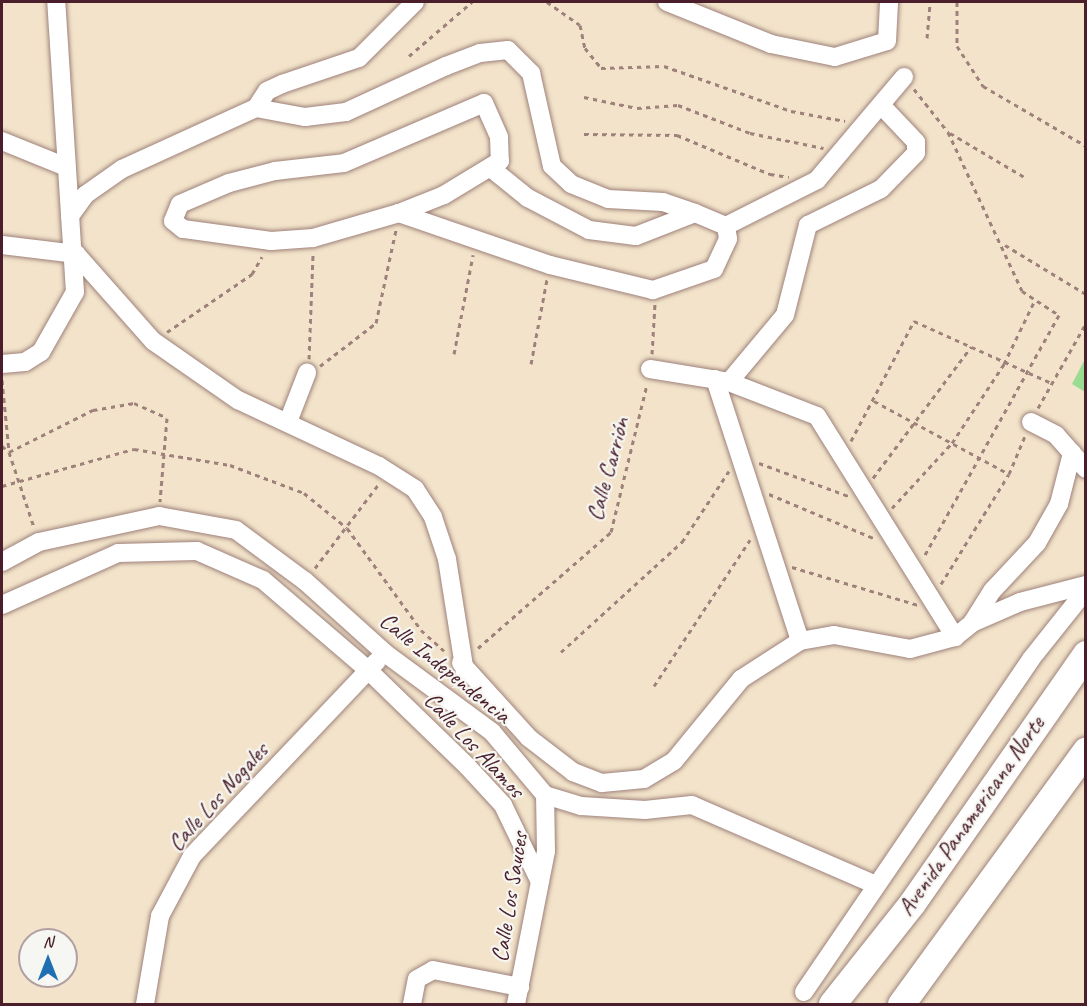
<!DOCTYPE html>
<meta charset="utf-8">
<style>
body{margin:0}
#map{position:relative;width:1087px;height:1006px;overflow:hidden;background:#f2e3ca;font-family:Caveat,sans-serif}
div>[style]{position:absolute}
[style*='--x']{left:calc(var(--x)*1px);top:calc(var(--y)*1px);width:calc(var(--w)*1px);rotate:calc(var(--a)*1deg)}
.green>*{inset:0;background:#9bdc93}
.path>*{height:3px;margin-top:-1.5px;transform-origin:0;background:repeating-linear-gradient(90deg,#9e817a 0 4.5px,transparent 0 9px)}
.roads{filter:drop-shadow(0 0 2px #9e817a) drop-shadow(0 0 2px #9e817a)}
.minor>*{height:18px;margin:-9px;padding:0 9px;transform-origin:9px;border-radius:9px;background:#fff}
.highway>*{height:27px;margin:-13.5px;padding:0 13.5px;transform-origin:13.5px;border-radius:13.5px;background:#fff}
span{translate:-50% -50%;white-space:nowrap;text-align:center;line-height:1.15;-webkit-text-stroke:4.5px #f6f6f2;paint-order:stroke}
.street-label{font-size:24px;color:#4a1f2b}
.frame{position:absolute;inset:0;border:3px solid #4a1f2b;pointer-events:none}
.north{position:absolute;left:18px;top:928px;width:60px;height:60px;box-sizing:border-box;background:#f6f6f2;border:2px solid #b1a0a2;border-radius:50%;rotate:0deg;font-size:16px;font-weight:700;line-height:24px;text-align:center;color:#4a1f2b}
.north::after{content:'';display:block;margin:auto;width:21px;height:27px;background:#1f6fb2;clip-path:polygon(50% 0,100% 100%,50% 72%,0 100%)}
</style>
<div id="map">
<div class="green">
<div style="clip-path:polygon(1085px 359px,1086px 392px,1085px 392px,1072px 384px)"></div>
</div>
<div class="path">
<div style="--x:547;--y:2;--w:40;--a:34.9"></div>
<div style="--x:580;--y:25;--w:24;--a:78"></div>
<div style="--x:585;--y:48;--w:26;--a:51"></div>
<div style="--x:601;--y:68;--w:63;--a:-1.8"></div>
<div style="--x:664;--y:66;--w:135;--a:19.5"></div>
<div style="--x:791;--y:111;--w:55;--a:10.5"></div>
<div style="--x:957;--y:2;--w:44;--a:90"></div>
<div style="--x:957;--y:46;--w:48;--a:57"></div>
<div style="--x:983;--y:86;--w:119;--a:30.2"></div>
<div style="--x:927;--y:38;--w:36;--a:-85"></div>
<div style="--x:409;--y:56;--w:83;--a:-40.6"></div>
<div style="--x:914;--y:89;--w:55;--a:51.7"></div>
<div style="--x:948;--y:132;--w:175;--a:65"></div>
<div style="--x:1022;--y:291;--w:44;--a:33"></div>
<div style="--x:1059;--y:315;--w:277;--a:119.2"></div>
<div style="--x:584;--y:97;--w:54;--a:11.7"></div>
<div style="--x:637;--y:108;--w:41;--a:-4.2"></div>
<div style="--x:678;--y:105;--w:77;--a:21.3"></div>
<div style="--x:750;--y:133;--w:75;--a:11.6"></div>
<div style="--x:950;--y:133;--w:88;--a:30.6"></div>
<div style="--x:584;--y:134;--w:93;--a:0.6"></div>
<div style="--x:677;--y:135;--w:101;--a:22.8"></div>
<div style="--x:770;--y:174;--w:19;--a:9"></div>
<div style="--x:1005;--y:245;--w:95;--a:31.2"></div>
<div style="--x:167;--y:332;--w:103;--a:-34.3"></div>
<div style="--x:252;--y:274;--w:20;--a:-60"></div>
<div style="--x:454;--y:354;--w:101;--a:-79.1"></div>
<div style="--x:652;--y:354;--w:50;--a:-86.6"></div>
<div style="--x:309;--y:359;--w:105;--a:-87.8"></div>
<div style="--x:531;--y:364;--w:86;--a:-79.3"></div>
<div style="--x:320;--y:366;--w:71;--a:-37.5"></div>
<div style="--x:376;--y:323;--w:95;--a:-77.9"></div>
<div style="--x:2;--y:380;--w:72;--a:84.4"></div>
<div style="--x:9;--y:452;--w:79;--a:71.6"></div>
<div style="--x:874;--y:401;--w:153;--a:28.4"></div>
<div style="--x:1038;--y:408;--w:98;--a:-60.5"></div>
<div style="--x:851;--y:441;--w:136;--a:-62.3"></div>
<div style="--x:914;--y:321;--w:150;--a:24.3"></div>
<div style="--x:2;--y:446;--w:9;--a:41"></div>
<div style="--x:9;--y:452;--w:94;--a:-26.6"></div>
<div style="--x:93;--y:410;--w:42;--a:-9.7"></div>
<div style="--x:134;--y:403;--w:36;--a:24"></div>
<div style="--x:167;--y:418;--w:84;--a:94.8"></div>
<div style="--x:759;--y:463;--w:95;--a:20.3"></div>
<div style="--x:873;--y:478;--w:164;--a:-53.2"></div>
<div style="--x:2;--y:486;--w:137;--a:-15.7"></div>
<div style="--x:134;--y:449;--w:97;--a:9.5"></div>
<div style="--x:230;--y:465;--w:79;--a:20.7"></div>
<div style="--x:304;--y:493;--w:55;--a:39.1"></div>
<div style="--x:347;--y:528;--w:126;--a:54"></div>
<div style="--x:421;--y:630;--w:31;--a:42"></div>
<div style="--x:769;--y:494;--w:113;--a:22.9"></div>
<div style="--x:892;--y:508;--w:88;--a:-47.3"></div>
<div style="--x:952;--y:443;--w:95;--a:-56.6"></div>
<div style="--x:1004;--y:364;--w:69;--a:-64.2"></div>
<div style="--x:792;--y:567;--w:132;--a:16.8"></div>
<div style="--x:315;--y:568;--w:104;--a:-52.8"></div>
<div style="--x:941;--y:584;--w:129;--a:-58.3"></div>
<div style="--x:1009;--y:474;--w:41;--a:-67.2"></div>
<div style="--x:478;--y:648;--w:176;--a:-41.1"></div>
<div style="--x:611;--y:532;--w:152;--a:-76.3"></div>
<div style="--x:561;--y:652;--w:164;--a:-42.3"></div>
<div style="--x:682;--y:542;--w:85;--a:-56.5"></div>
<div style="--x:654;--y:686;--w:175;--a:-56.7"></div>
</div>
<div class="roads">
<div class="minor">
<div style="--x:667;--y:2;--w:112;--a:22"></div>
<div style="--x:771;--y:44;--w:65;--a:11.5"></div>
<div style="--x:835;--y:57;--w:54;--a:-17.1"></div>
<div style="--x:887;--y:41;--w:39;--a:-87"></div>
<div style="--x:484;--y:103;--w:37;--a:66"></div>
<div style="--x:499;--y:137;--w:24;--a:88"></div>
<div style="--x:500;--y:161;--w:66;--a:148.7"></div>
<div style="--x:444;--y:195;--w:48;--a:158.2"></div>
<div style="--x:399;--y:213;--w:90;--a:163.8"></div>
<div style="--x:313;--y:238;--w:42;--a:175.9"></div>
<div style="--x:271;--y:241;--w:89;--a:-172.2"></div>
<div style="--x:183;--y:229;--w:13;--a:-141"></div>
<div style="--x:173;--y:221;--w:18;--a:-68"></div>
<div style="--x:180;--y:204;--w:53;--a:-23.2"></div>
<div style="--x:229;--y:183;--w:48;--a:-14.6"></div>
<div style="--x:275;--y:171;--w:69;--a:-6.6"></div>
<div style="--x:344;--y:163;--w:152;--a:-23.2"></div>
<div style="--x:256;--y:108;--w:20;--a:-57"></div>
<div style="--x:267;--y:91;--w:17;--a:-25"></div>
<div style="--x:282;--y:84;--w:81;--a:-18.7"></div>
<div style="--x:359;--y:58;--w:79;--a:-45"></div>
<div style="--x:2;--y:141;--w:69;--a:22.1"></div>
<div style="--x:492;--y:169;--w:46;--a:38.9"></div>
<div style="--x:528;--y:198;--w:69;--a:27.7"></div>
<div style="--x:589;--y:230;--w:47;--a:7.3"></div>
<div style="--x:636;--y:236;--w:63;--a:-21.3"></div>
<div style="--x:70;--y:216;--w:26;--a:-54"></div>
<div style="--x:85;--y:195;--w:45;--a:-35.1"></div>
<div style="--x:122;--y:169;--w:147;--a:-24.5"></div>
<div style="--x:256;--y:108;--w:50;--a:10.4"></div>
<div style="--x:305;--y:117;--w:41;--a:-7"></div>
<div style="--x:346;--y:112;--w:110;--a:-24.7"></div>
<div style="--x:446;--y:66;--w:36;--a:-21"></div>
<div style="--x:480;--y:53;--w:28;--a:-6"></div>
<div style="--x:508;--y:50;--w:33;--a:45"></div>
<div style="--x:531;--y:73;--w:95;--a:77.3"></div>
<div style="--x:552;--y:166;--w:26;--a:43"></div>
<div style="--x:571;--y:184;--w:40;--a:22"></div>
<div style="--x:608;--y:199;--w:55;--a:3.1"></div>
<div style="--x:663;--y:202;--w:34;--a:19"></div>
<div style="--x:695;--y:213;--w:34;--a:23"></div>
<div style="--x:726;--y:226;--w:13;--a:81"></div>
<div style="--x:728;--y:239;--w:33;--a:115"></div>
<div style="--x:714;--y:269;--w:65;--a:161"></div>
<div style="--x:653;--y:290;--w:106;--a:-166.4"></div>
<div style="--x:550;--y:265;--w:160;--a:-161"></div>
<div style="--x:726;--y:226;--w:102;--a:-26.8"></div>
<div style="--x:817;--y:180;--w:135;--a:-49.8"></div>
<div style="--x:2;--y:245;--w:75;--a:6.9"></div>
<div style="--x:76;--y:254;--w:116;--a:48.5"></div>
<div style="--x:153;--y:341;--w:103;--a:34.8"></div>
<div style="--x:238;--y:400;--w:156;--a:25.1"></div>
<div style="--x:379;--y:466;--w:43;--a:32.6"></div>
<div style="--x:415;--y:489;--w:33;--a:57"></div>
<div style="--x:433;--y:517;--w:44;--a:71.6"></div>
<div style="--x:447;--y:559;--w:115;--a:81"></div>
<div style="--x:2;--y:364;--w:23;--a:-5"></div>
<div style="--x:25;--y:362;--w:19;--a:-32"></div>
<div style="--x:41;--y:352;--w:69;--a:-60.5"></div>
<div style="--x:75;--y:292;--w:291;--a:-93.7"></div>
<div style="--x:650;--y:369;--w:80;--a:9.3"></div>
<div style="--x:729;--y:382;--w:94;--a:21.1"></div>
<div style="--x:817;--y:416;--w:261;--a:58"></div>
<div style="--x:715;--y:379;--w:275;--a:72"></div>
<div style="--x:729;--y:382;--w:87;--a:-50.1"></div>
<div style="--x:785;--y:315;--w:93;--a:-75.7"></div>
<div style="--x:808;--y:225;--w:81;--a:-26.3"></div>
<div style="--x:881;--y:189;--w:50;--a:-45.8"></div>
<div style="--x:916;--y:153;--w:11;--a:-90"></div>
<div style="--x:916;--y:142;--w:51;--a:-133.4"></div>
<div style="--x:288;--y:422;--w:53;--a:-68.8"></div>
<div style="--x:1031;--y:422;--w:28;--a:27"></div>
<div style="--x:1056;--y:435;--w:45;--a:48.6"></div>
<div style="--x:2;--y:562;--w:42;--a:-28.4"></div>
<div style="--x:39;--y:542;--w:123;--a:-12.2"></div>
<div style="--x:159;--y:516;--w:78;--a:10.3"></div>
<div style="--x:236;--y:530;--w:86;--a:36.5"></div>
<div style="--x:305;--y:581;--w:108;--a:42"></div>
<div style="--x:385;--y:653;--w:133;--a:36.4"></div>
<div style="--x:492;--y:732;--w:82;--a:49.9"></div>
<div style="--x:545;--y:795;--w:38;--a:17"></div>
<div style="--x:581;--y:806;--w:64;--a:3.6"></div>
<div style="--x:645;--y:810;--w:47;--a:-6.1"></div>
<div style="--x:692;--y:805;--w:201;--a:23.5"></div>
<div style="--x:2;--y:605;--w:127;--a:-24.1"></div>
<div style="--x:118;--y:553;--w:79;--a:-1.5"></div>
<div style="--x:197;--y:551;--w:72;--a:23.7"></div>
<div style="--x:263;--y:580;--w:138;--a:40.6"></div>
<div style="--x:368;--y:670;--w:138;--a:44.1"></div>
<div style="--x:467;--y:766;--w:53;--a:47.3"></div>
<div style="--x:503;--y:805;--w:85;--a:64.3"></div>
<div style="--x:972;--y:623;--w:39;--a:-58"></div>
<div style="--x:993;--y:590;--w:64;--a:-46.9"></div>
<div style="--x:1037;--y:543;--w:45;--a:-60.6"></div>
<div style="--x:1059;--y:504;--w:53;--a:-75.7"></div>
<div style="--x:461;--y:663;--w:101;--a:47.8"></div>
<div style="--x:529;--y:738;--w:56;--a:37.7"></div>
<div style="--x:573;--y:772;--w:31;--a:21"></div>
<div style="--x:602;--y:783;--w:42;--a:-5.4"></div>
<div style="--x:644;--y:779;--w:35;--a:-31"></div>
<div style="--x:674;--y:761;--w:106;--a:-50.7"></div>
<div style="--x:741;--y:679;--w:70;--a:-32.8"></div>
<div style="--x:800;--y:641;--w:35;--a:-10"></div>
<div style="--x:834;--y:635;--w:77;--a:10.4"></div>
<div style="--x:910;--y:649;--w:47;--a:-14.9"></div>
<div style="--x:955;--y:637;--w:22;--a:-39"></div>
<div style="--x:972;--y:623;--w:52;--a:-23.6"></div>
<div style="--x:1020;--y:602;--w:68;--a:-14.4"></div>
<div style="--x:804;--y:992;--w:403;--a:-55.7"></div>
<div style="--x:1031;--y:659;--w:88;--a:-51.4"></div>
<div style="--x:145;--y:1004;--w:89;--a:-80.3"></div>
<div style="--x:160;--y:916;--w:68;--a:-61.9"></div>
<div style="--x:192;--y:856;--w:269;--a:-46.5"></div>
<div style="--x:412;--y:1004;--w:25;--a:-79"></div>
<div style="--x:417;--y:979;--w:18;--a:-29"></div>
<div style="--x:433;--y:970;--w:89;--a:11.1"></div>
<div style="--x:516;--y:1004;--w:156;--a:-78.9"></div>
<div style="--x:546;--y:851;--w:56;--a:-91"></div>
</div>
<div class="highway">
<div style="--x:832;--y:1004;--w:129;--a:-51.6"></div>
<div style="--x:912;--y:903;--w:304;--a:-55.1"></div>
<div style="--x:901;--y:1004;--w:314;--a:-53.9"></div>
</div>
</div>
<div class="street-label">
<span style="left:608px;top:469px;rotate:-75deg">Calle Carrión</span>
<span style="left:445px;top:668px;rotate:39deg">Calle Independencia</span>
<span style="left:474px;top:745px;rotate:47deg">Calle Los Alamos</span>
<span style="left:218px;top:797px;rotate:-48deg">Calle Los Nogales</span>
<span style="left:971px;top:816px;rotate:-55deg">Avenida Panamericana Norte</span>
<span style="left:510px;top:897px;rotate:-81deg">Calle Los Sauces</span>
</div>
<div class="frame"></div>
<div class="north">N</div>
</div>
